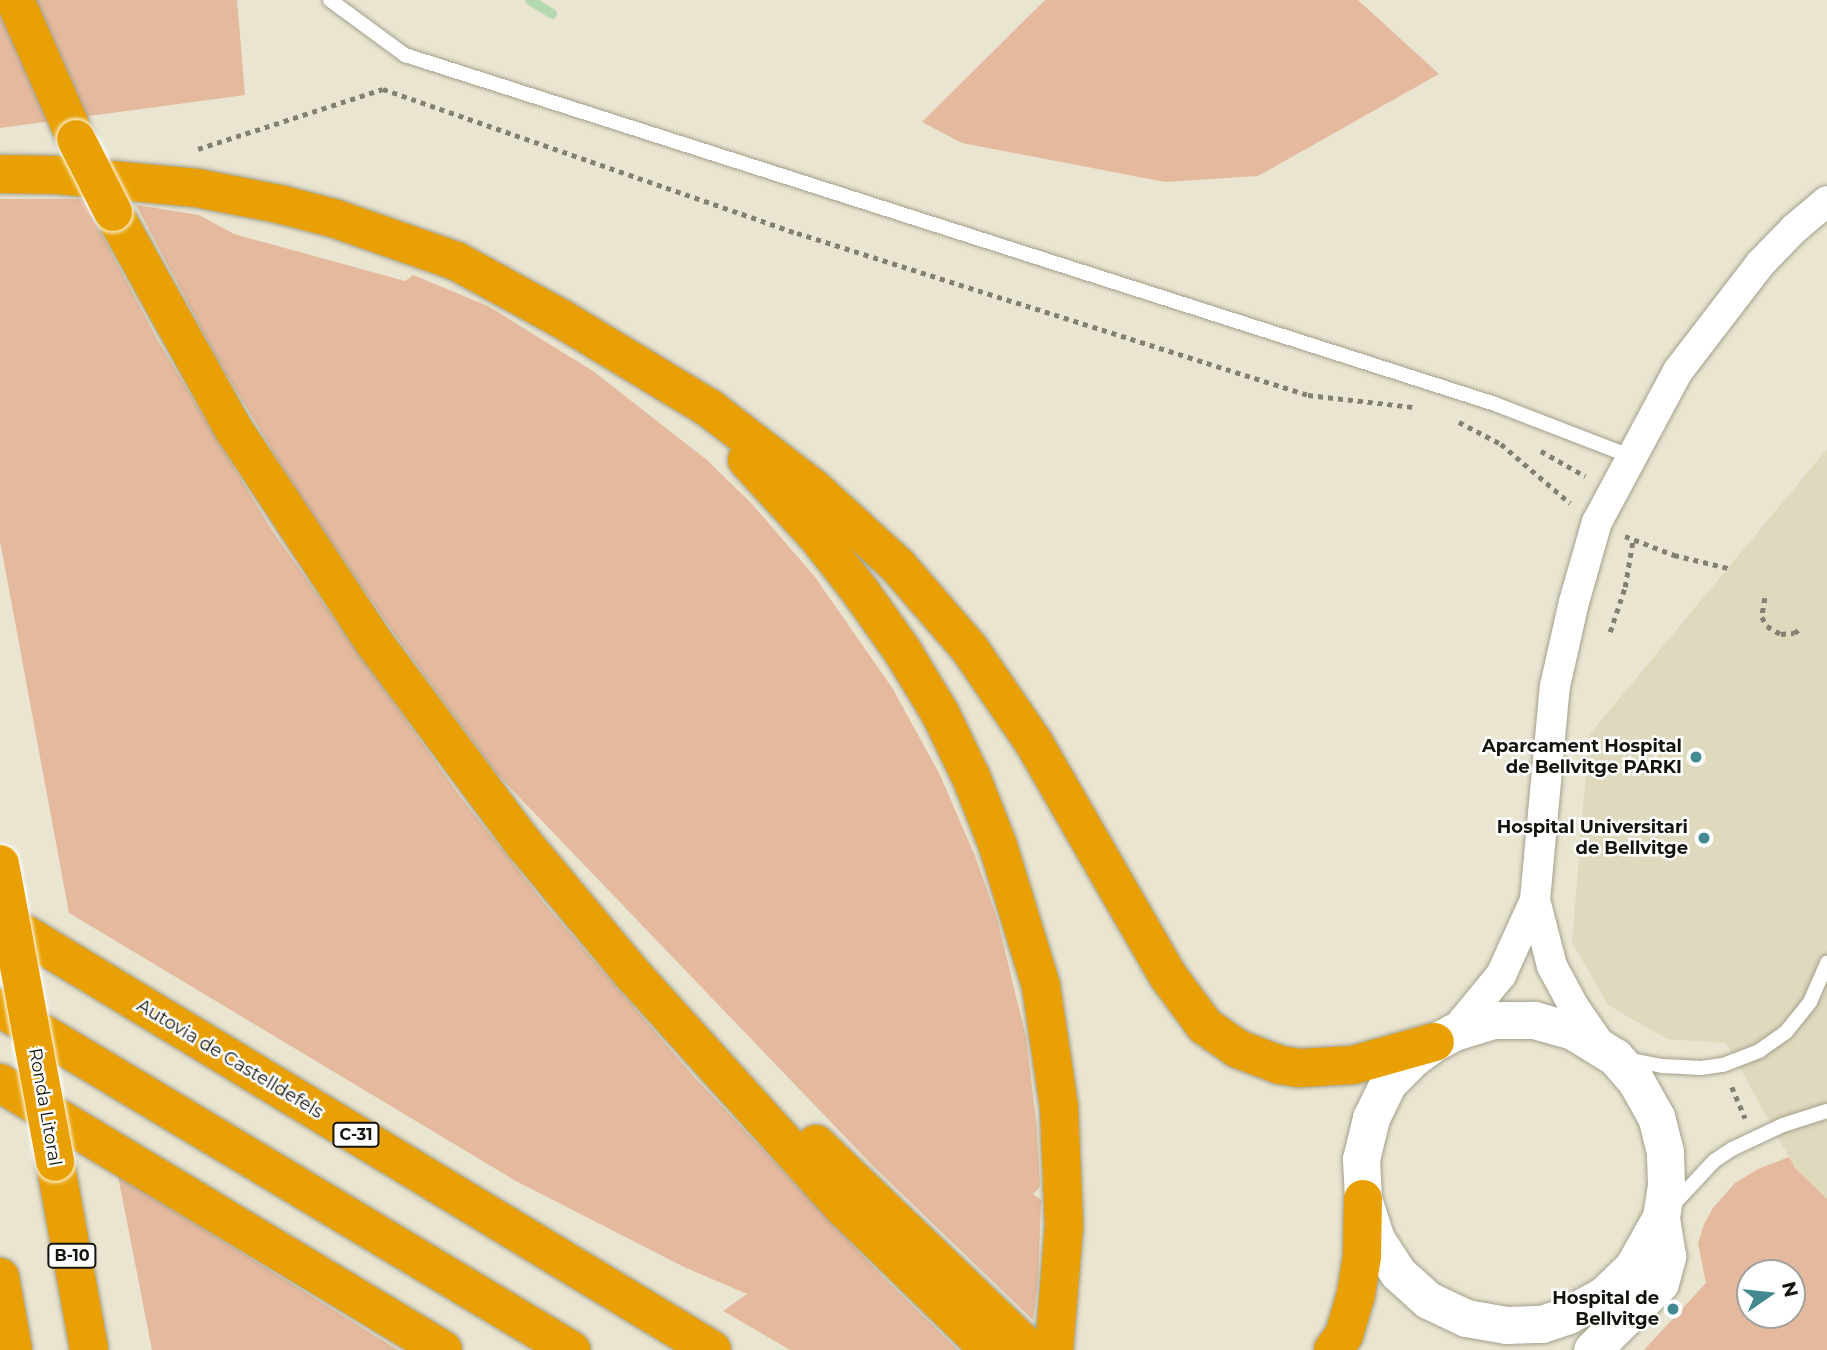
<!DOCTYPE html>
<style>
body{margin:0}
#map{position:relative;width:1827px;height:1350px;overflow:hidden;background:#e9e5d1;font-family:Montserrat,sans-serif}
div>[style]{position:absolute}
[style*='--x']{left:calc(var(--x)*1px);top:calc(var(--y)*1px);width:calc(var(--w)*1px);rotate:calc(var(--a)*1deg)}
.built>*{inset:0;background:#dfd9be}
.green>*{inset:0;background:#e5b99d}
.stream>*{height:10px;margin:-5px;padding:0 5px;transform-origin:5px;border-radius:5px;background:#b5d9af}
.path>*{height:4.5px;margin-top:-2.25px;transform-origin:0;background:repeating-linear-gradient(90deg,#828072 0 5px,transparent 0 10px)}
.roads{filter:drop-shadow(0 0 2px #a4a08d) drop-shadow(0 0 2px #a4a08d)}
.service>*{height:14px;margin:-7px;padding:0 7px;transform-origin:7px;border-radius:7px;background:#fff}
.minor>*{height:30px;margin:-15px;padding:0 15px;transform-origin:15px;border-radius:15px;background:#fff}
.tertiary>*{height:37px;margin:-18.5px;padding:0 18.5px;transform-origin:18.5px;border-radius:18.5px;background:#fff}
.motorway>*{height:38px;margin:-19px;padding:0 19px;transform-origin:19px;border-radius:19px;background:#e8a004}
.bridges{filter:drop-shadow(0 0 2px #fff) drop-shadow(0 0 2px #fff)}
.motorway-bridge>*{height:38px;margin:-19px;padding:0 19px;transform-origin:19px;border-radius:19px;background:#e8a004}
.dots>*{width:19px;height:19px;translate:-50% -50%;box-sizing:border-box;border:4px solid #fff;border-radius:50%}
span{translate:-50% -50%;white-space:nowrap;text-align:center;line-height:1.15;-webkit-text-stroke:5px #fff;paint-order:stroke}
.shield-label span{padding:2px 5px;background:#fff;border:2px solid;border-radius:5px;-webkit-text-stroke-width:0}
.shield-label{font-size:16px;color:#14130c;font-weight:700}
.poi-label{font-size:18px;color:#14130c;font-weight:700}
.right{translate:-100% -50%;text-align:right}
.street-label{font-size:18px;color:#14130c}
.north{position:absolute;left:1736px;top:1259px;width:70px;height:70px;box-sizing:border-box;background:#fff;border:2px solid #a1a19e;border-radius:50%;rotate:76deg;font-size:19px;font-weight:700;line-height:28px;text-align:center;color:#14130c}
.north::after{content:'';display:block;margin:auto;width:24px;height:32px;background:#428991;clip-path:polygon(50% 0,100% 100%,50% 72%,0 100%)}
</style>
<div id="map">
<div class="built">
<div style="clip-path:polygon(1827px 449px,1827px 1199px,1795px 1168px,1726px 1043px,1667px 1039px,1608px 1005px,1572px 942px,1589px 735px)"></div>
</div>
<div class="green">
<div style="clip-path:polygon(0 0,237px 0,245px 95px,0 128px)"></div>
<div style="clip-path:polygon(1045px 0,1358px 0,1439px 74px,1258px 176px,1165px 182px,962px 143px,922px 122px)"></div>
<div style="clip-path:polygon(0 199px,83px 199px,157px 339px,271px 529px,459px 795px,544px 903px,695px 1078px,884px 1278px,958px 1350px,790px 1350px,723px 1311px,747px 1294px,684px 1267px,514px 1180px,69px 913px,0 541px)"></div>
<div style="clip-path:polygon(136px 205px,199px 215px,234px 234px,405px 281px,413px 275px,488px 306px,593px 371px,707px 460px,752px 504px,815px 577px,893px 689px,940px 775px,975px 856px,997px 918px,1026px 1037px,1037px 1128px,1040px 1187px,1033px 1194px,1041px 1200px,1038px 1282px,1033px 1320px,874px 1167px,496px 773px,395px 635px,298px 493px,219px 362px)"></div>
<div style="clip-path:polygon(evenodd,1789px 1157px,1795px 1168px,1827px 1199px,1827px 1350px,1644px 1350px,1706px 1283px,1698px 1244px,1704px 1224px,1713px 1208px,1735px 1183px,1758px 1169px,1789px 1157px,1750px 1273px,1792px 1273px,1792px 1315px,1750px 1315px,1750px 1273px)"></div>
<div style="clip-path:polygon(118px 1176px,398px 1350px,152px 1350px)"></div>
</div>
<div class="stream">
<div style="--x:530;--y:0;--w:26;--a:32"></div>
</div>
<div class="path">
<div style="--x:198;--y:149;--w:194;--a:-18"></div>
<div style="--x:383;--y:89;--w:438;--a:19.2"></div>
<div style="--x:797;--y:233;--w:536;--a:17.59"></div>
<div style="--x:1308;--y:395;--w:107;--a:6.5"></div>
<div style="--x:1459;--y:422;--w:47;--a:27.6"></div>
<div style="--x:1501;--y:444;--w:91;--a:40.5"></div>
<div style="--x:1541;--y:451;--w:51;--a:29.6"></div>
<div style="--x:1625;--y:536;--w:53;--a:21.2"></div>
<div style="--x:1674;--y:555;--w:56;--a:13.5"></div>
<div style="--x:1765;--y:598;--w:19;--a:99"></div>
<div style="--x:1762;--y:617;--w:10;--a:61"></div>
<div style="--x:1767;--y:626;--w:16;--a:30"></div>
<div style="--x:1781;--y:634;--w:13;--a:-4"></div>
<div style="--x:1794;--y:633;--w:9;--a:-36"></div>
<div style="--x:1610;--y:632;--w:47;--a:-71.6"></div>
<div style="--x:1625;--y:587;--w:49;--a:-80.5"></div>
<div style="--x:1732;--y:1087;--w:34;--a:67"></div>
</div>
<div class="roads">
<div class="service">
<div style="--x:330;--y:0;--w:93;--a:36.3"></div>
<div style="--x:405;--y:55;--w:1145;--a:17.75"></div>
<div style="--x:1495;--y:404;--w:145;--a:21.1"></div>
<div style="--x:1626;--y:1059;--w:38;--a:11"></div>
<div style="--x:1663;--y:1066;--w:38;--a:3"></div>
<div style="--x:1701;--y:1068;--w:22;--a:-8"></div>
<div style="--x:1723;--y:1065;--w:39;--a:-21"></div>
<div style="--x:1759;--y:1051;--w:33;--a:-35"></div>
<div style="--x:1786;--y:1032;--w:38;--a:-51"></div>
<div style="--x:1810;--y:1002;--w:43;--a:-66.4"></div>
<div style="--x:1672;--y:1206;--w:62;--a:-47"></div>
<div style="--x:1714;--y:1161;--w:22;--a:-34"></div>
<div style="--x:1732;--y:1149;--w:56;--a:-25.2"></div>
<div style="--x:1783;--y:1125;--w:46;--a:-17.7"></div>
</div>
<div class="minor">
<div style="--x:1454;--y:1032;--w:74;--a:-50.5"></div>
<div style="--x:1501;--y:975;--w:82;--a:-65.6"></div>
<div style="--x:1601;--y:1046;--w:47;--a:-124.7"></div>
<div style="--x:1574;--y:1007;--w:47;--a:-118.2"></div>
<div style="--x:1552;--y:966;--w:68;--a:-104.4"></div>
<div style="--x:1535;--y:900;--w:215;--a:-84.7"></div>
<div style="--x:1555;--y:686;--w:86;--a:-77.3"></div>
<div style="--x:1574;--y:602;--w:83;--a:-74"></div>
<div style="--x:1597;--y:522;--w:171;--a:-61.8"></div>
<div style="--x:1678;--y:371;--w:135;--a:-52.5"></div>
<div style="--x:1760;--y:264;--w:49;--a:-45.8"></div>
<div style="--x:1794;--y:229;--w:43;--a:-40.3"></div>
</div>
<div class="tertiary">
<div style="--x:1592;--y:1350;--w:95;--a:-44.6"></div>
<div style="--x:1660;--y:1283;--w:28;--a:-75"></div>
<div style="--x:1667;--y:1256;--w:39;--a:-99"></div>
<div style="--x:1661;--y:1217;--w:33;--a:-81"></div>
<div style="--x:1666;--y:1184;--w:32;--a:-92"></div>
<div style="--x:1665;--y:1152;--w:36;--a:-104"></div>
<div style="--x:1656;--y:1117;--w:41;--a:-119.1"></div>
<div style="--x:1636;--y:1081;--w:32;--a:-131"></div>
<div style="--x:1615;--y:1057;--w:49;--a:-148.2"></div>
<div style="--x:1573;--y:1031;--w:41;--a:-164.2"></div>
<div style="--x:1534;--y:1020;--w:41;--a:180"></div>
<div style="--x:1493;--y:1020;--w:41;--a:162.9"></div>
<div style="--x:1454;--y:1032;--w:21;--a:152"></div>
<div style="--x:1435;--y:1042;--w:26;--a:144"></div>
<div style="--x:1414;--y:1057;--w:37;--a:135"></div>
<div style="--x:1388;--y:1083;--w:39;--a:116"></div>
<div style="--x:1371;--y:1118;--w:42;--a:103.7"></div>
<div style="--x:1361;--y:1159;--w:40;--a:87.1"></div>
<div style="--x:1363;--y:1199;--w:42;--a:72"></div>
<div style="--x:1376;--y:1239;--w:40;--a:57.1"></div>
<div style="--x:1398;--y:1273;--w:40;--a:42"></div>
<div style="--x:1428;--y:1300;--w:42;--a:25.3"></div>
<div style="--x:1466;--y:1318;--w:41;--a:9.9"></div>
<div style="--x:1506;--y:1325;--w:36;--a:-2"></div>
<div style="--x:1542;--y:1324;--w:28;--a:-19"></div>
<div style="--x:1568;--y:1315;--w:41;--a:-29.1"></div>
<div style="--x:1604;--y:1295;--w:40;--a:-44"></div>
<div style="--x:1633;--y:1267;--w:57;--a:-60.8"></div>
</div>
<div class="motorway">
<div style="--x:15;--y:0;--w:152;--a:66.3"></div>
<div style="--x:0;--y:174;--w:57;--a:1"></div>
<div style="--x:57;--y:175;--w:141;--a:5.3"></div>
<div style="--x:197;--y:188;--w:84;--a:11"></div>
<div style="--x:279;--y:204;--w:59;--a:14.7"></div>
<div style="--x:336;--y:219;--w:127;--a:19.3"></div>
<div style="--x:456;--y:261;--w:121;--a:28.7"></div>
<div style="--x:562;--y:319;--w:172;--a:31.2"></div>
<div style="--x:709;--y:408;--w:131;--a:37.6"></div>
<div style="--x:813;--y:488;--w:115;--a:42.5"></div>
<div style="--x:898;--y:566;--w:108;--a:49.1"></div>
<div style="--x:969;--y:648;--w:115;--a:55.6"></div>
<div style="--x:1034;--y:743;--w:269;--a:60.1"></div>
<div style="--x:1168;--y:976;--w:62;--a:53.5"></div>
<div style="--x:1205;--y:1026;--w:40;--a:34.9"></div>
<div style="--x:1238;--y:1049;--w:45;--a:20.9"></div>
<div style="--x:1280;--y:1065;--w:20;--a:9"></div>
<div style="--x:1300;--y:1068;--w:53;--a:-3.2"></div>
<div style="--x:1353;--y:1065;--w:85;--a:-15.7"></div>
<div style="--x:113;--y:212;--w:249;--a:61"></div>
<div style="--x:234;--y:430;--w:253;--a:56.6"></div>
<div style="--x:373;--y:641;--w:253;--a:53.4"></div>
<div style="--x:524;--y:844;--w:173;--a:50.2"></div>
<div style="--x:635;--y:977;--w:310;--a:47.9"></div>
<div style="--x:843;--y:1207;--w:205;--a:44.2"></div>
<div style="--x:747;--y:460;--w:103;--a:47.4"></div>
<div style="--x:817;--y:536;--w:70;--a:52"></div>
<div style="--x:860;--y:591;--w:75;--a:54.8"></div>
<div style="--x:903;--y:652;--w:71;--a:58.8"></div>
<div style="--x:940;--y:713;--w:71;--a:64.2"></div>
<div style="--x:971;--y:777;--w:74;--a:68.6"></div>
<div style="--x:998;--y:846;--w:146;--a:72.9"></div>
<div style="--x:1041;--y:986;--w:121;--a:81.5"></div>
<div style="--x:1059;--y:1106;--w:120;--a:87.6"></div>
<div style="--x:1064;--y:1226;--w:124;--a:94.6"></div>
<div style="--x:0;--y:919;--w:832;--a:31.19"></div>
<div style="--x:0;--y:1008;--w:666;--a:30.92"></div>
<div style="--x:0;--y:1083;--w:517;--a:31.08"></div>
<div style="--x:816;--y:1144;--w:297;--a:43.9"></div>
<div style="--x:55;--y:1162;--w:191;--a:79.7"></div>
<div style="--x:0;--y:1277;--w:74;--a:79.9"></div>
<div style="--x:1333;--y:1350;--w:19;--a:-54"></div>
<div style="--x:1344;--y:1335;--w:43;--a:-73.7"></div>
<div style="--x:1356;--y:1294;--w:38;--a:-81"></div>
<div style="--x:1362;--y:1256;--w:57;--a:-89"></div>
</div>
</div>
<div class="bridges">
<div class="motorway-bridge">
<div style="--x:76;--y:139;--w:82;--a:63.1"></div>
<div style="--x:0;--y:864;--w:303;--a:79.5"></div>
</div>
</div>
<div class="dots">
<div style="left:1696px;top:757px;background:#428991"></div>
<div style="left:1704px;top:838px;background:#428991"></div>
<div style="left:1673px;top:1309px;background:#428991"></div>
</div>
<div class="shield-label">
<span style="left:356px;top:1135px">C-31</span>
<span style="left:72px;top:1256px">B-10</span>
</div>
<div class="poi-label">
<span class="right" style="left:1682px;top:757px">Aparcament Hospital<br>de Bellvitge PARKI</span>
<span class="right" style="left:1688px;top:838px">Hospital Universitari<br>de Bellvitge</span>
<span class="right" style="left:1659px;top:1309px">Hospital de<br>Bellvitge</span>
</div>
<div class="street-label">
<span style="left:230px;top:1059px;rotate:31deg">Autovia de Castelldefels</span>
<span style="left:45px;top:1107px;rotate:80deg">Ronda Litoral</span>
</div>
<div class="north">N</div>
</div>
